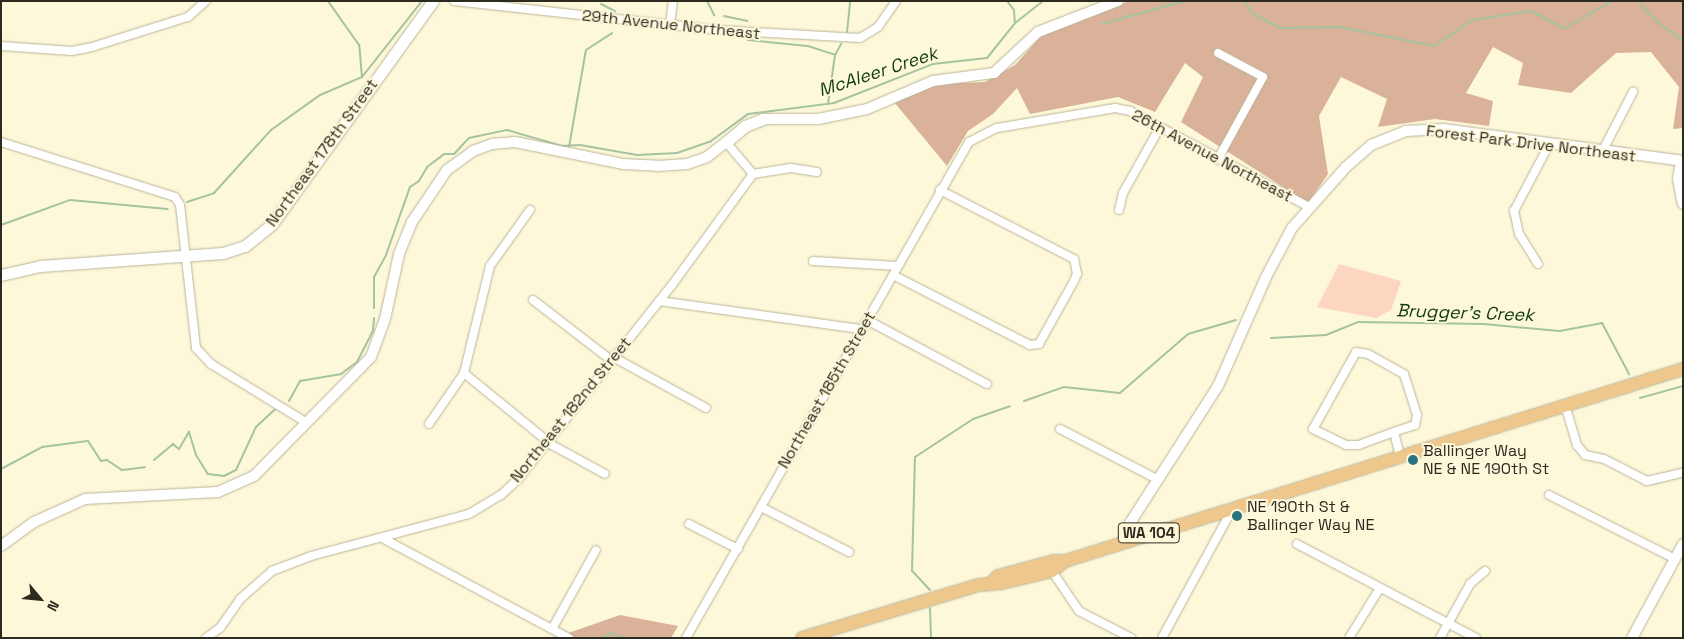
<!DOCTYPE html>
<style>
body{margin:0}
#map{position:relative;width:1684px;height:639px;overflow:hidden;background:#fef8da;font-family:"Space Grotesk",sans-serif}
div>[style]{position:absolute}
[style*='--x']{left:calc(var(--x)*1px);top:calc(var(--y)*1px);width:calc(var(--w)*1px);rotate:calc(var(--a)*1deg)}
.green>*{inset:0;background:#fcd6c0}
.forest>*{inset:0;background:#dab29a}
.stream>*{height:2px;margin:-1px;padding:0 1px;transform-origin:1px;border-radius:1px;background:#a5c3a1}
.roads{filter:drop-shadow(0 0 1px #bab498) drop-shadow(0 0 1px #bab498)}
.minor>*{height:8px;margin:-4px;padding:0 4px;transform-origin:4px;border-radius:4px;background:#fff}
.tertiary>*{height:10px;margin:-5px;padding:0 5px;transform-origin:5px;border-radius:5px;background:#fff}
.secondary>*{height:11px;margin:-5.5px;padding:0 5.5px;transform-origin:5.5px;border-radius:5.5px;background:#fff}
.primary>*{height:12px;margin:-6px;padding:0 6px;transform-origin:6px;border-radius:6px;background:#edc78b}
.dots>*{width:14px;height:14px;translate:-50% -50%;box-sizing:border-box;border:2px solid #fef8da;border-radius:50%}
span{translate:-50% -50%;white-space:nowrap;text-align:center;line-height:1.15;-webkit-text-stroke:4px #fef8da;paint-order:stroke}
.shield-label span{padding:1px 4px;background:#fef8da;border:1px solid;border-radius:4px;-webkit-text-stroke-width:0}
.shield-label{font-size:15px;color:#2d2b20;font-weight:700}
.street-label{font-size:16px;color:#2d2b20}
.poi-label{font-size:16px;color:#2d2b20}
.left{translate:0 -50%;text-align:left}
.water-label{font-size:18px;color:#103b0d;font-style:italic}
.frame{position:absolute;inset:0;border:2px solid #2d2b20;pointer-events:none}
.north{position:absolute;left:15px;top:574px;width:50px;height:50px;-webkit-text-stroke:4px #fef8da;paint-order:stroke;rotate:118deg;font-size:14px;font-weight:700;line-height:20px;text-align:center;color:#2d2b20}
.north::after{content:'';display:block;margin:auto;width:18px;height:22px;background:#2d2b20;clip-path:polygon(50% 0,100% 100%,50% 72%,0 100%)}
</style>
<div id="map">
<div class="green">
<div style="clip-path:polygon(1339px 264px,1401px 281px,1391px 310px,1376px 318px,1317px 307px)"></div>
</div>
<div class="forest">
<div style="clip-path:polygon(1129px 1px,1683px 1px,1683px 128px,1673px 129px,1679px 87px,1651px 52px,1616px 53px,1571px 93px,1518px 85px,1523px 63px,1493px 47px,1466px 93px,1493px 101px,1489px 126px,1435px 119px,1378px 127px,1387px 99px,1341px 77px,1319px 116px,1328px 174px,1308px 203px,1181px 122px,1203px 77px,1185px 63px,1155px 112px,1118px 97px,1030px 114px,1017px 88px,993px 114px,968px 131px,947px 166px,894px 102px,938px 84px,985px 82px,1015px 65px,1041px 36px)"></div>
<div style="clip-path:polygon(620px 615px,678px 626px,671px 638px,554px 638px)"></div>
</div>
<div class="stream">
<div style="--x:707;--y:1;--w:16;--a:63"></div>
<div style="--x:1007;--y:1;--w:11;--a:52"></div>
<div style="--x:1014;--y:10;--w:13;--a:86"></div>
<div style="--x:1089;--y:1;--w:1;--a:45"></div>
<div style="--x:1245;--y:1;--w:14;--a:60"></div>
<div style="--x:1252;--y:13;--w:32;--a:28"></div>
<div style="--x:1280;--y:28;--w:60;--a:-1"></div>
<div style="--x:1340;--y:27;--w:96;--a:11.4"></div>
<div style="--x:1434;--y:46;--w:47;--a:-33.7"></div>
<div style="--x:1473;--y:20;--w:59;--a:-8.8"></div>
<div style="--x:1531;--y:11;--w:38;--a:27"></div>
<div style="--x:1565;--y:28;--w:54;--a:-29.9"></div>
<div style="--x:1638;--y:1;--w:28;--a:48"></div>
<div style="--x:1657;--y:22;--w:32;--a:35"></div>
<div style="--x:601;--y:4;--w:16;--a:27"></div>
<div style="--x:724;--y:16;--w:24;--a:12"></div>
<div style="--x:1102;--y:24;--w:86;--a:-15.5"></div>
<div style="--x:847;--y:32;--w:31;--a:-84"></div>
<div style="--x:748;--y:40;--w:60;--a:5.7"></div>
<div style="--x:808;--y:46;--w:28;--a:18"></div>
<div style="--x:362;--y:77;--w:97;--a:-51.7"></div>
<div style="--x:828;--y:104;--w:49;--a:-81.9"></div>
<div style="--x:835;--y:55;--w:13;--a:-61"></div>
<div style="--x:569;--y:147;--w:98;--a:-80.1"></div>
<div style="--x:586;--y:50;--w:31;--a:-33"></div>
<div style="--x:187;--y:202;--w:28;--a:-18"></div>
<div style="--x:214;--y:193;--w:85;--a:-47.9"></div>
<div style="--x:271;--y:130;--w:60;--a:-35.5"></div>
<div style="--x:320;--y:95;--w:46;--a:-23.2"></div>
<div style="--x:362;--y:77;--w:32;--a:-95"></div>
<div style="--x:359;--y:45;--w:54;--a:-125.2"></div>
<div style="--x:1;--y:225;--w:73;--a:-19.9"></div>
<div style="--x:70;--y:200;--w:98;--a:5.2"></div>
<div style="--x:374;--y:308;--w:31;--a:-90"></div>
<div style="--x:374;--y:277;--w:25;--a:-61"></div>
<div style="--x:386;--y:255;--w:72;--a:-70.6"></div>
<div style="--x:410;--y:187;--w:11;--a:-34"></div>
<div style="--x:419;--y:181;--w:16;--a:-60"></div>
<div style="--x:427;--y:167;--w:21;--a:-37"></div>
<div style="--x:444;--y:154;--w:10;--a:0"></div>
<div style="--x:454;--y:154;--w:22;--a:-47"></div>
<div style="--x:469;--y:138;--w:39;--a:-12"></div>
<div style="--x:507;--y:130;--w:57;--a:16.2"></div>
<div style="--x:562;--y:146;--w:18;--a:-3"></div>
<div style="--x:580;--y:145;--w:58;--a:10"></div>
<div style="--x:637;--y:155;--w:40;--a:-2.9"></div>
<div style="--x:677;--y:153;--w:36;--a:-19"></div>
<div style="--x:711;--y:141;--w:46;--a:-36.1"></div>
<div style="--x:748;--y:114;--w:87;--a:-7.3"></div>
<div style="--x:834;--y:103;--w:106;--a:-21.5"></div>
<div style="--x:933;--y:64;--w:54;--a:-6.3"></div>
<div style="--x:987;--y:58;--w:45;--a:-51.3"></div>
<div style="--x:1015;--y:23;--w:36;--a:-38"></div>
<div style="--x:1271;--y:338;--w:55;--a:-3.1"></div>
<div style="--x:1326;--y:335;--w:35;--a:-22"></div>
<div style="--x:1359;--y:322;--w:125;--a:0.9"></div>
<div style="--x:1484;--y:324;--w:76;--a:5.3"></div>
<div style="--x:1560;--y:331;--w:43;--a:-10.8"></div>
<div style="--x:1602;--y:323;--w:58;--a:62.1"></div>
<div style="--x:1640;--y:398;--w:45;--a:-15.6"></div>
<div style="--x:289;--y:401;--w:23;--a:-61"></div>
<div style="--x:300;--y:381;--w:42;--a:-9.7"></div>
<div style="--x:341;--y:374;--w:20;--a:-37"></div>
<div style="--x:357;--y:362;--w:36;--a:-63"></div>
<div style="--x:373;--y:330;--w:12;--a:-85"></div>
<div style="--x:1024;--y:401;--w:42;--a:-19.3"></div>
<div style="--x:1064;--y:387;--w:56;--a:6.1"></div>
<div style="--x:1120;--y:393;--w:90;--a:-40.9"></div>
<div style="--x:1188;--y:334;--w:50;--a:-16.3"></div>
<div style="--x:154;--y:460;--w:25;--a:-40"></div>
<div style="--x:173;--y:444;--w:8;--a:40"></div>
<div style="--x:179;--y:449;--w:20;--a:-60"></div>
<div style="--x:189;--y:432;--w:24;--a:73"></div>
<div style="--x:196;--y:455;--w:22;--a:58"></div>
<div style="--x:208;--y:474;--w:16;--a:7"></div>
<div style="--x:224;--y:476;--w:13;--a:-27"></div>
<div style="--x:236;--y:470;--w:47;--a:-65.1"></div>
<div style="--x:256;--y:427;--w:26;--a:-43"></div>
<div style="--x:1;--y:469;--w:47;--a:-28.2"></div>
<div style="--x:42;--y:447;--w:46;--a:-7.4"></div>
<div style="--x:88;--y:441;--w:24;--a:57"></div>
<div style="--x:101;--y:461;--w:6;--a:-9"></div>
<div style="--x:107;--y:460;--w:18;--a:34"></div>
<div style="--x:122;--y:470;--w:23;--a:-7"></div>
<div style="--x:930;--y:590;--w:26;--a:-133"></div>
<div style="--x:912;--y:571;--w:114;--a:-88.5"></div>
<div style="--x:915;--y:457;--w:69;--a:-33.2"></div>
<div style="--x:973;--y:419;--w:39;--a:-19"></div>
<div style="--x:930;--y:608;--w:30;--a:88"></div>
<div style="--x:602;--y:638;--w:10;--a:-29"></div>
<div style="--x:611;--y:633;--w:14;--a:21"></div>
</div>
<div class="roads">
<div class="minor">
<div style="--x:454;--y:1;--w:265;--a:6.3"></div>
<div style="--x:717;--y:30;--w:143;--a:3.2"></div>
<div style="--x:860;--y:38;--w:21;--a:-31"></div>
<div style="--x:878;--y:27;--w:32;--a:-55"></div>
<div style="--x:670;--y:25;--w:24;--a:-83"></div>
<div style="--x:1;--y:46;--w:71;--a:4"></div>
<div style="--x:72;--y:51;--w:20;--a:-11"></div>
<div style="--x:92;--y:47;--w:101;--a:-17.4"></div>
<div style="--x:188;--y:17;--w:24;--a:-42"></div>
<div style="--x:1218;--y:53;--w:51;--a:28.1"></div>
<div style="--x:1263;--y:77;--w:94;--a:118.8"></div>
<div style="--x:1;--y:142;--w:182;--a:17.5"></div>
<div style="--x:175;--y:197;--w:9;--a:58"></div>
<div style="--x:180;--y:205;--w:144;--a:83.6"></div>
<div style="--x:196;--y:348;--w:22;--a:47"></div>
<div style="--x:211;--y:364;--w:109;--a:31.5"></div>
<div style="--x:726;--y:142;--w:42;--a:49.8"></div>
<div style="--x:1602;--y:152;--w:68;--a:-62.7"></div>
<div style="--x:753;--y:174;--w:38;--a:-9"></div>
<div style="--x:791;--y:168;--w:26;--a:9"></div>
<div style="--x:1119;--y:210;--w:17;--a:-77"></div>
<div style="--x:1123;--y:193;--w:76;--a:-60.7"></div>
<div style="--x:813;--y:261;--w:85;--a:3.4"></div>
<div style="--x:1538;--y:264;--w:36;--a:-122"></div>
<div style="--x:1519;--y:234;--w:24;--a:-102"></div>
<div style="--x:1514;--y:211;--w:75;--a:-62.1"></div>
<div style="--x:893;--y:275;--w:154;--a:27.1"></div>
<div style="--x:1030;--y:345;--w:9;--a:-6"></div>
<div style="--x:1039;--y:344;--w:72;--a:-60.9"></div>
<div style="--x:1074;--y:281;--w:8;--a:-67"></div>
<div style="--x:1077;--y:274;--w:15;--a:-101"></div>
<div style="--x:1074;--y:259;--w:151;--a:-152.8"></div>
<div style="--x:533;--y:300;--w:98;--a:37.6"></div>
<div style="--x:659;--y:301;--w:205;--a:7.9"></div>
<div style="--x:867;--y:320;--w:136;--a:28.1"></div>
<div style="--x:613;--y:357;--w:106;--a:28.7"></div>
<div style="--x:464;--y:373;--w:114;--a:39.3"></div>
<div style="--x:552;--y:445;--w:60;--a:28.7"></div>
<div style="--x:1565;--y:405;--w:42;--a:73.3"></div>
<div style="--x:1577;--y:445;--w:13;--a:51"></div>
<div style="--x:1585;--y:455;--w:19;--a:12"></div>
<div style="--x:1604;--y:459;--w:48;--a:27.1"></div>
<div style="--x:1647;--y:481;--w:37;--a:-13"></div>
<div style="--x:429;--y:424;--w:62;--a:-55.5"></div>
<div style="--x:464;--y:373;--w:110;--a:-76.3"></div>
<div style="--x:490;--y:266;--w:69;--a:-54.5"></div>
<div style="--x:1060;--y:429;--w:111;--a:27.3"></div>
<div style="--x:1394;--y:432;--w:37;--a:160"></div>
<div style="--x:1359;--y:445;--w:13;--a:180"></div>
<div style="--x:1346;--y:445;--w:37;--a:-154"></div>
<div style="--x:1313;--y:429;--w:88;--a:-60.8"></div>
<div style="--x:1356;--y:352;--w:12;--a:9"></div>
<div style="--x:1368;--y:354;--w:41;--a:29.1"></div>
<div style="--x:1404;--y:374;--w:43;--a:72.4"></div>
<div style="--x:1417;--y:415;--w:10;--a:101"></div>
<div style="--x:1415;--y:425;--w:22;--a:162"></div>
<div style="--x:1394;--y:432;--w:25;--a:76"></div>
<div style="--x:1549;--y:495;--w:141;--a:26.9"></div>
<div style="--x:761;--y:507;--w:99;--a:27.1"></div>
<div style="--x:689;--y:524;--w:55;--a:27"></div>
<div style="--x:384;--y:539;--w:210;--a:28.2"></div>
<div style="--x:1297;--y:544;--w:202;--a:27.7"></div>
<div style="--x:1052;--y:571;--w:48;--a:56"></div>
<div style="--x:1079;--y:611;--w:59;--a:27.4"></div>
<div style="--x:552;--y:629;--w:90;--a:-60.9"></div>
<div style="--x:206;--y:638;--w:17;--a:-36"></div>
<div style="--x:220;--y:628;--w:35;--a:-55"></div>
<div style="--x:240;--y:599;--w:43;--a:-41.2"></div>
<div style="--x:272;--y:571;--w:42;--a:-21"></div>
<div style="--x:311;--y:556;--w:163;--a:-14.9"></div>
<div style="--x:469;--y:514;--w:37;--a:-31"></div>
<div style="--x:501;--y:495;--w:25;--a:-43"></div>
<div style="--x:519;--y:478;--w:246;--a:-51.6"></div>
<div style="--x:672;--y:285;--w:137;--a:-53.9"></div>
<div style="--x:686;--y:638;--w:571;--a:-60.29"></div>
<div style="--x:969;--y:142;--w:31;--a:-27"></div>
<div style="--x:997;--y:128;--w:120;--a:-9.6"></div>
<div style="--x:1115;--y:108;--w:15;--a:11"></div>
<div style="--x:1130;--y:111;--w:203;--a:28.2"></div>
<div style="--x:1162;--y:638;--w:148;--a:-61.4"></div>
<div style="--x:1349;--y:638;--w:59;--a:-58.2"></div>
<div style="--x:1440;--y:638;--w:62;--a:-60.9"></div>
<div style="--x:1470;--y:584;--w:20;--a:-41"></div>
</div>
<div class="tertiary">
<div style="--x:763;--y:119;--w:55;--a:0"></div>
<div style="--x:818;--y:119;--w:50;--a:-11.5"></div>
<div style="--x:867;--y:109;--w:72;--a:-23"></div>
<div style="--x:933;--y:81;--w:62;--a:-7.5"></div>
<div style="--x:994;--y:73;--w:60;--a:-43"></div>
<div style="--x:1038;--y:32;--w:86;--a:-21.2"></div>
<div style="--x:1681;--y:162;--w:17;--a:100"></div>
<div style="--x:1678;--y:179;--w:25;--a:79"></div>
<div style="--x:1131;--y:539;--w:16;--a:-94"></div>
<div style="--x:1130;--y:523;--w:163;--a:-57.3"></div>
<div style="--x:1218;--y:386;--w:119;--a:-66.2"></div>
<div style="--x:1266;--y:277;--w:55;--a:-62"></div>
<div style="--x:1292;--y:228;--w:81;--a:-48.5"></div>
<div style="--x:1346;--y:167;--w:33;--a:-41"></div>
<div style="--x:1371;--y:145;--w:38;--a:-22"></div>
<div style="--x:1406;--y:131;--w:38;--a:-3"></div>
<div style="--x:1444;--y:129;--w:241;--a:7.6"></div>
<div style="--x:1;--y:546;--w:41;--a:-36"></div>
<div style="--x:34;--y:522;--w:56;--a:-24.3"></div>
<div style="--x:85;--y:499;--w:133;--a:-3"></div>
<div style="--x:218;--y:492;--w:39;--a:-24"></div>
<div style="--x:254;--y:476;--w:167;--a:-45.5"></div>
<div style="--x:371;--y:357;--w:40;--a:-69.8"></div>
<div style="--x:385;--y:319;--w:66;--a:-77.8"></div>
<div style="--x:399;--y:254;--w:35;--a:-68"></div>
<div style="--x:412;--y:222;--w:63;--a:-56.1"></div>
<div style="--x:447;--y:170;--w:32;--a:-36"></div>
<div style="--x:473;--y:151;--w:20;--a:-20"></div>
<div style="--x:492;--y:144;--w:23;--a:-5"></div>
<div style="--x:515;--y:142;--w:110;--a:11.5"></div>
<div style="--x:623;--y:164;--w:35;--a:3"></div>
<div style="--x:658;--y:166;--w:29;--a:-4"></div>
<div style="--x:687;--y:164;--w:21;--a:-19"></div>
<div style="--x:707;--y:157;--w:24;--a:-38"></div>
<div style="--x:1632;--y:638;--w:107;--a:-61.5"></div>
</div>
<div class="secondary">
<div style="--x:726;--y:142;--w:25;--a:-40"></div>
<div style="--x:745;--y:126;--w:19;--a:-21"></div>
<div style="--x:1;--y:275;--w:40;--a:-13"></div>
<div style="--x:40;--y:266;--w:183;--a:-4.1"></div>
<div style="--x:223;--y:253;--w:23;--a:-18"></div>
<div style="--x:245;--y:246;--w:35;--a:-39"></div>
<div style="--x:272;--y:224;--w:275;--a:-54.2"></div>
</div>
<div class="primary">
<div style="--x:992;--y:582;--w:8;--a:-45"></div>
<div style="--x:998;--y:576;--w:58;--a:-15"></div>
<div style="--x:1054;--y:561;--w:11;--a:0"></div>
<div style="--x:1065;--y:561;--w:647;--a:-17.26"></div>
<div style="--x:802;--y:638;--w:185;--a:-16.7"></div>
<div style="--x:979;--y:585;--w:23;--a:-5"></div>
<div style="--x:1002;--y:583;--w:51;--a:-13.5"></div>
<div style="--x:1052;--y:571;--w:16;--a:-38"></div>
</div>
</div>
<div class="dots">
<div style="left:1413px;top:460px;background:#2b727e"></div>
<div style="left:1237px;top:516px;background:#2b727e"></div>
</div>
<div class="shield-label">
<span style="left:1149px;top:533px">WA 104</span>
</div>
<div class="street-label">
<span style="left:671px;top:25px;rotate:6deg">29th Avenue Northeast</span>
<span style="left:1531px;top:144px;rotate:7deg">Forest Park Drive Northeast</span>
<span style="left:322px;top:153px;rotate:-54deg">Northeast 178th Street</span>
<span style="left:1212px;top:156px;rotate:28deg">26th Avenue Northeast</span>
<span style="left:827px;top:390px;rotate:-60deg">Northeast 185th Street</span>
<span style="left:571px;top:410px;rotate:-51deg">Northeast 182nd Street</span>
</div>
<div class="poi-label">
<span class="left" style="left:1423px;top:460px">Ballinger Way<br>NE &amp; NE 190th St</span>
<span class="left" style="left:1247px;top:516px">NE 190th St &amp;<br>Ballinger Way NE</span>
</div>
<div class="water-label">
<span style="left:878px;top:72px;rotate:-18deg">McAleer Creek</span>
<span style="left:1465px;top:313px;rotate:2deg">Brugger's Creek</span>
</div>
<div class="frame"></div>
<div class="north">N</div>
</div>
